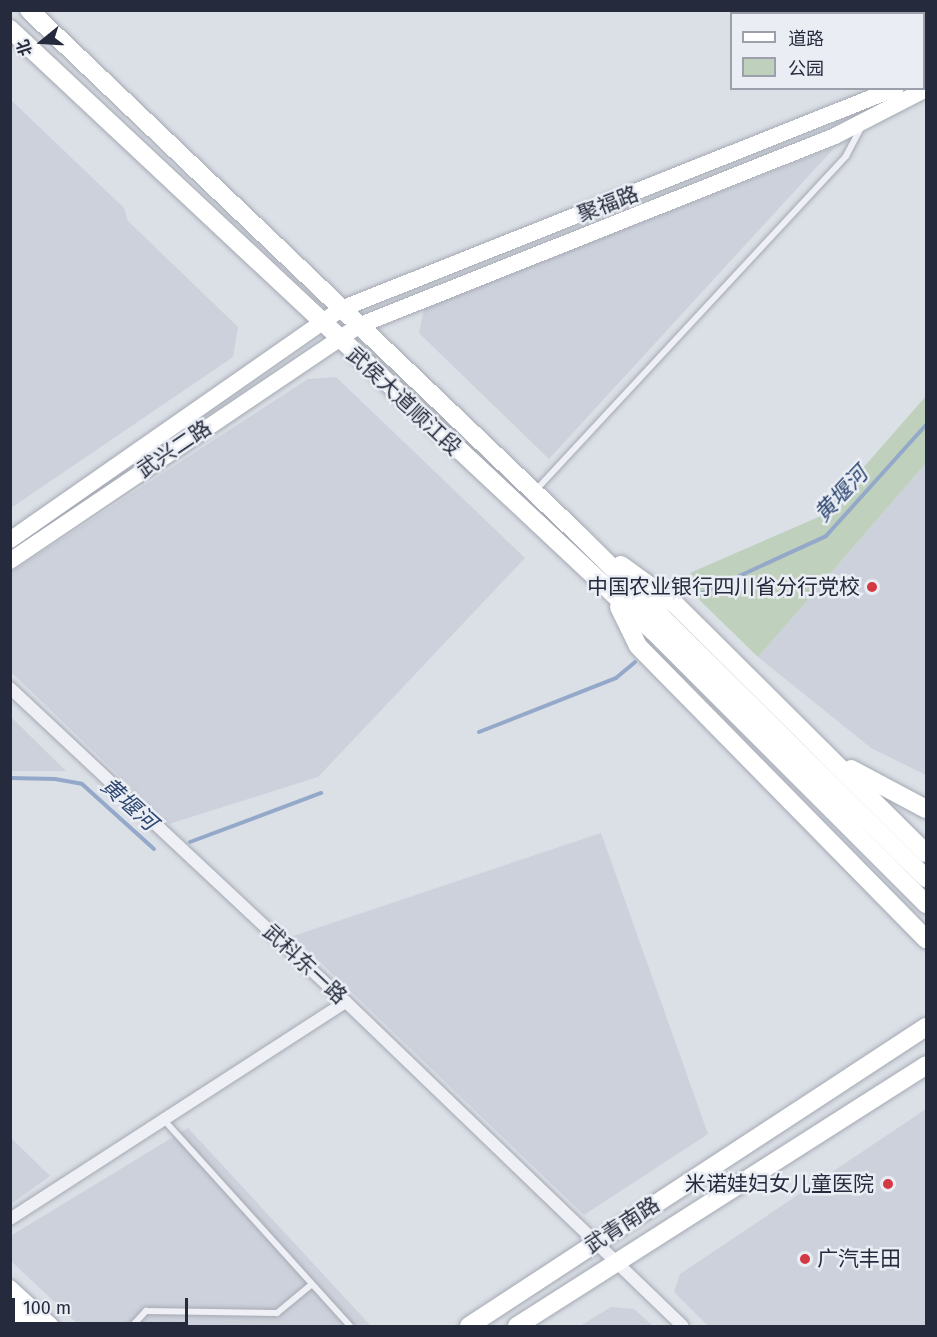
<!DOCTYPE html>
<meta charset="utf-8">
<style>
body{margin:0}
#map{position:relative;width:937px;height:1337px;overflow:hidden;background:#dbdfe6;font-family:"Fira Sans","Noto Sans SC",sans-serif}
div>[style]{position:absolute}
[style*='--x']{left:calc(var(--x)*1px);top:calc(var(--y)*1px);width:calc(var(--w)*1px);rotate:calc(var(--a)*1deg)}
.built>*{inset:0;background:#cdd1db}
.green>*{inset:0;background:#bfd1bc}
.stream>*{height:4px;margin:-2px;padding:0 2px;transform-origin:2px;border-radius:2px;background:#94a9c9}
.roads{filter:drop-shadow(0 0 2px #a4a9b3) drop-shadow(0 0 2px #a4a9b3)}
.lane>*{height:6px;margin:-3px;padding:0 3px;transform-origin:3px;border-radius:3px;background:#eef0f5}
.street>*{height:12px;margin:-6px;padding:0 6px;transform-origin:6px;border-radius:6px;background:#eef0f5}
.secondary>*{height:16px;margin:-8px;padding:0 8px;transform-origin:8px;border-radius:8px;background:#fff}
.primary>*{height:18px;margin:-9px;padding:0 9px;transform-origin:9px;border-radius:9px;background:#fff}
.dots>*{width:16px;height:16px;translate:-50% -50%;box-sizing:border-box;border:3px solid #eaeef4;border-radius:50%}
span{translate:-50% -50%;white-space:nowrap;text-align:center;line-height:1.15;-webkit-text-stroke:5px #eaeef4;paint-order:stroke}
.street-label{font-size:21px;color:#252b3d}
.poi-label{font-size:21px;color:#252b3d}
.right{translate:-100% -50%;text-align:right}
.left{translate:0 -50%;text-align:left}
.water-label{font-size:22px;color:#2d4772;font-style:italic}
.frame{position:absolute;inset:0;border:12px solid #252b3d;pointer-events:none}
.legend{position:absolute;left:730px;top:12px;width:195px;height:78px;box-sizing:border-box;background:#eaeef4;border:2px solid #9ba0ab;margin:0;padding:8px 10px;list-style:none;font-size:18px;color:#252b3d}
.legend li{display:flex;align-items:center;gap:12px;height:30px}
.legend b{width:30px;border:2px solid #9ba0ab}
.north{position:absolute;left:12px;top:12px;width:60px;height:60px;-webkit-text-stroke:4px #eaeef4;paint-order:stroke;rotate:252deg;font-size:16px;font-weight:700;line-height:24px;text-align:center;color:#252b3d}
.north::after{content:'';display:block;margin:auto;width:21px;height:27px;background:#252b3d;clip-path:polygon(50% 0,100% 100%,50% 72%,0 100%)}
.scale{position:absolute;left:12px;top:1298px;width:176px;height:27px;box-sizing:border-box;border:3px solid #252b3d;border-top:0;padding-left:8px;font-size:18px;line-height:21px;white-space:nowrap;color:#252b3d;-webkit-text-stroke:4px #eaeef4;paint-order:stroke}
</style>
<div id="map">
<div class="built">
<div style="clip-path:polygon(11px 100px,124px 208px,128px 221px,238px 327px,233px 357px,11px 508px)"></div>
<div style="clip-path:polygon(835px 147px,549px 459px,419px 333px,424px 308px)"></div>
<div style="clip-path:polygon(336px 377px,525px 558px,318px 777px,169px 824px,11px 672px,11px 572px,308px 379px)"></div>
<div style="clip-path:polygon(926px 463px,926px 775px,871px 748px,758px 657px)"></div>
<div style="clip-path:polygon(10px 717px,11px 717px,66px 771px,11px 771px)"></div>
<div style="clip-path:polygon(601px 833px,708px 1134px,584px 1215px,293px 936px)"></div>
<div style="clip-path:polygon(926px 1109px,926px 1326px,708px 1326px,674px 1292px,680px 1274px)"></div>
<div style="clip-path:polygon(188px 1128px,371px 1326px,80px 1326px,11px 1261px,12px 1235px)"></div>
<div style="clip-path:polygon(11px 1138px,50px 1176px,11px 1204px,10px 1204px)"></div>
<div style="clip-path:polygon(611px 1307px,634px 1309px,653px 1326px,580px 1326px)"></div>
</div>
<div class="green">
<div style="clip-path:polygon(926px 396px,926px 463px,758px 657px,683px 584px,692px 572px,821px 516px)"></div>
</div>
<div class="stream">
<div style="--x:698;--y:595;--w:141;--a:-24.7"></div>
<div style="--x:826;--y:536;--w:149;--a:-48"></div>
<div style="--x:479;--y:732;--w:147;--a:-21.5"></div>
<div style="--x:616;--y:678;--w:25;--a:-40"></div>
<div style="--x:10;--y:778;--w:45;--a:1.3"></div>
<div style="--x:55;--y:779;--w:27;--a:10"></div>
<div style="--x:82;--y:784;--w:97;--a:42.1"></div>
<div style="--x:190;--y:842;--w:140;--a:-20.5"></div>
</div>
<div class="roads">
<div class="lane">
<div style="--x:535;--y:491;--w:457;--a:-47.1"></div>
<div style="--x:846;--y:156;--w:34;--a:-62"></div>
<div style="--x:164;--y:1120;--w:278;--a:47.9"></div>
<div style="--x:132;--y:1326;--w:21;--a:-47"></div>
<div style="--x:146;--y:1311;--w:131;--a:0.9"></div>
<div style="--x:277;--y:1313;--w:45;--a:-39.6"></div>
</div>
<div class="street">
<div style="--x:10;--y:688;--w:460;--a:43.1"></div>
<div style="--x:346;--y:1002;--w:467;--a:43.9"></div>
<div style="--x:10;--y:1219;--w:400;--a:-32.9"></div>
</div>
<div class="secondary">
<div style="--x:833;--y:10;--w:5;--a:53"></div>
<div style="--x:851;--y:10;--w:5;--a:53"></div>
<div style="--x:924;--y:74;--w:3;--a:-45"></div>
<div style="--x:10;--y:540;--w:404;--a:-34.9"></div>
<div style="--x:341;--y:309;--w:597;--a:-21.71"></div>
<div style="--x:10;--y:561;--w:420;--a:-34"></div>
<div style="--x:358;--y:326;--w:513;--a:-21.72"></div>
<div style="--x:835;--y:136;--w:102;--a:-27.3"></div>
<div style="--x:10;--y:1288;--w:56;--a:42.8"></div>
<div style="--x:10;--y:1307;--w:28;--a:42"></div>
</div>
<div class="primary">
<div style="--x:29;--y:10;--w:758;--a:43.66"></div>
<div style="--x:577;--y:533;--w:491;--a:44.7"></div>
<div style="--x:10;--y:29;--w:882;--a:43.12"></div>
<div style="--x:654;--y:632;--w:385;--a:45"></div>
<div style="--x:621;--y:565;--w:68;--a:36"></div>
<div style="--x:676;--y:605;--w:352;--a:44.8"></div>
<div style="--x:619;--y:607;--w:43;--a:64"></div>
<div style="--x:638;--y:646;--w:411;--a:45.5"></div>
<div style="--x:851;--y:769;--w:85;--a:28.1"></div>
<div style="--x:469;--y:1326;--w:546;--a:-33.2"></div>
<div style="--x:517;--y:1326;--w:485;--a:-32.5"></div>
</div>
</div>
<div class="dots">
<div style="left:872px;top:587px;background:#d43843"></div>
<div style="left:888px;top:1184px;background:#d43843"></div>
<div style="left:805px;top:1259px;background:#d43843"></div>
</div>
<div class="street-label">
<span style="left:608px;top:204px;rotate:-21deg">聚福路</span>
<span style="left:404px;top:401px;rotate:43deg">武侯大道顺江段</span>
<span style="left:174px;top:449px;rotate:-34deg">武兴二路</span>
<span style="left:305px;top:964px;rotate:43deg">武科东一路</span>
<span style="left:622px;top:1225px;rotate:-33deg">武青南路</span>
</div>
<div class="poi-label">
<span class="right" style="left:860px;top:587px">中国农业银行四川省分行党校</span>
<span class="right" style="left:874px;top:1184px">米诺娃妇女儿童医院</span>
<span class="left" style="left:817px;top:1259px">广汽丰田</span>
</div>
<div class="water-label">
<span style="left:841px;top:494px;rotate:-47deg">黄堰河</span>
<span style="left:129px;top:804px;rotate:42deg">黄堰河</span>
</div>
<div class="frame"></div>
<ul class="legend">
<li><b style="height:8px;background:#fff"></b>道路</li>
<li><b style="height:16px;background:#bfd1bc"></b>公园</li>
</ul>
<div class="north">北</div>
<div class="scale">100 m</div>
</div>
